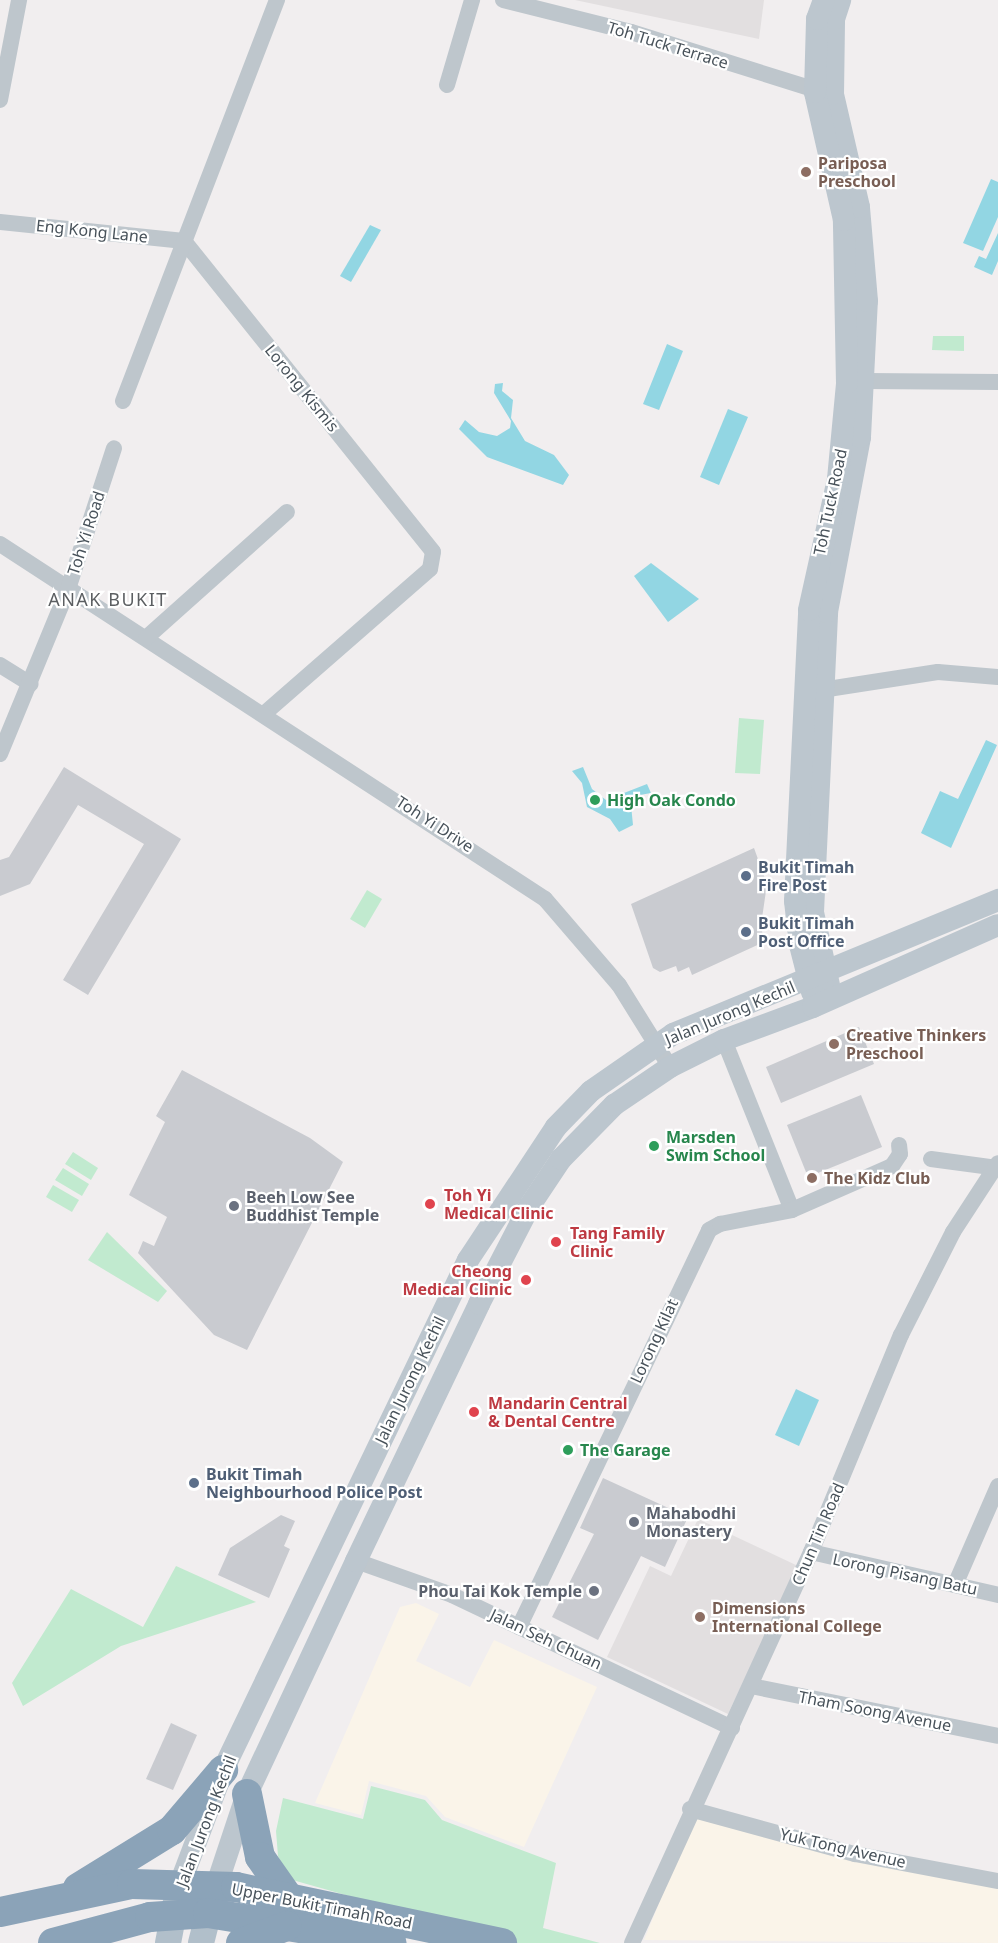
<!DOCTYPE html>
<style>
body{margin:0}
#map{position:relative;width:998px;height:1943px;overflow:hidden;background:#f1eeef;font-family:"Noto Sans",sans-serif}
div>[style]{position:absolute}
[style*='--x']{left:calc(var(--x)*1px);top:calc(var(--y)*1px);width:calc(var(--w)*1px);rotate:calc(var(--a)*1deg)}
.commercial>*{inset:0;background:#faf4e9}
.education>*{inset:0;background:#e2dfe0}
.green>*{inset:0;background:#c1eacf}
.water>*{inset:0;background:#92d6e3}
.building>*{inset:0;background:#c9cbd0}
.street>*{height:16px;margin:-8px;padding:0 8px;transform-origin:8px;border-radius:8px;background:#bec6cc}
.secondary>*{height:22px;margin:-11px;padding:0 11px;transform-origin:11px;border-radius:11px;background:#bcc6ce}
.primary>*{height:26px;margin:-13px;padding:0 13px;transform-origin:13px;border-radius:13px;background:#b1bfca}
.highway>*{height:30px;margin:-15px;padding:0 15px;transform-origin:15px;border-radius:15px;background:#8ba3b8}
.dots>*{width:16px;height:16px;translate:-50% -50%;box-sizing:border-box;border:3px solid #fff;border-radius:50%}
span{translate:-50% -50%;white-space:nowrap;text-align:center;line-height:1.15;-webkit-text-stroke:4.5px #fff;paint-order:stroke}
.street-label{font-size:16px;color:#48525a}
.education-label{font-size:16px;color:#785e54;font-weight:700}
.left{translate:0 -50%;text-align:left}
.leisure-label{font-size:16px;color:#27864d;font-weight:700}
.service-label{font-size:16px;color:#4e5e75;font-weight:700}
.health-label{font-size:16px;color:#be3a42;font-weight:700}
.right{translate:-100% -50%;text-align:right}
.worship-label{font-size:16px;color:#5b616d;font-weight:700}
.neighbourhood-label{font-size:18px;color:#5c5f62;letter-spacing:1.5px}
</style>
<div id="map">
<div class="commercial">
<div style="clip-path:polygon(416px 1603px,439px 1614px,416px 1661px,470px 1687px,494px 1640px,597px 1687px,524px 1847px,445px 1817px,426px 1796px,369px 1781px,361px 1815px,315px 1803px,400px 1607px)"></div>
<div style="clip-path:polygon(698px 1808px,998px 1882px,998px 1943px,644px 1940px)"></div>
</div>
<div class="education">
<div style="clip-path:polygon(575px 0,764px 0,759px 39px)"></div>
<div style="clip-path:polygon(698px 1519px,798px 1566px,728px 1714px,607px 1657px,650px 1566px,671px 1576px)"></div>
</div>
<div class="green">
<div style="clip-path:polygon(933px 336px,964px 336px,964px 351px,932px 350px)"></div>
<div style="clip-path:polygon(739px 718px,764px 720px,760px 774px,735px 773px)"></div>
<div style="clip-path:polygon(367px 890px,382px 899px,365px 928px,350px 919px)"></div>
<div style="clip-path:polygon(73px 1152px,98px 1168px,91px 1180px,65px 1164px)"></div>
<div style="clip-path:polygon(63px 1168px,89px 1184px,82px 1196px,55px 1180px)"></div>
<div style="clip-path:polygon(53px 1185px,79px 1200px,72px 1212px,46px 1197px)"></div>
<div style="clip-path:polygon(107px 1232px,167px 1291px,158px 1302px,88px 1260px)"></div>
<div style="clip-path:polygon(176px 1566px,256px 1602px,121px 1646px,23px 1706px,12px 1683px,71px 1589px,143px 1627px)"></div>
<div style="clip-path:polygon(371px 1786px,425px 1800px,442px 1820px,556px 1863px,543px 1928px,600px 1943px,515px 1943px,289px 1879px,278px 1856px,276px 1831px,283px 1798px,363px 1819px)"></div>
</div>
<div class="water">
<div style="clip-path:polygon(991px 179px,998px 182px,998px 217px,983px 251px,963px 243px)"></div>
<div style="clip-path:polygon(370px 225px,381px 230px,351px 282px,340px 276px)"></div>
<div style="clip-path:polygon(998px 233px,998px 261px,992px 275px,974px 267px,979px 256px,986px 259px)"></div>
<div style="clip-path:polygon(667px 344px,683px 351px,659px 410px,643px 404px)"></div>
<div style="clip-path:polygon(503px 383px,502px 391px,513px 400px,511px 418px,525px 441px,554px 455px,569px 475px,563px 485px,487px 457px,459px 429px,465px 420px,479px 432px,497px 436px,510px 428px,511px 421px,494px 393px,495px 384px)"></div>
<div style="clip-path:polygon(728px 409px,748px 417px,719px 485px,700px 477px)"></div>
<div style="clip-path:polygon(651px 563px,699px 599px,668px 622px,634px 576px)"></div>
<div style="clip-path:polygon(986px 740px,997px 745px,951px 848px,921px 833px,940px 791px,958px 799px)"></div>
<div style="clip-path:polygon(583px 767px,592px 789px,606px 800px,647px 784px,651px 793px,640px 795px,631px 805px,633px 825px,619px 832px,610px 819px,587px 807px,582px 783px,572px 771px)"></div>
<div style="clip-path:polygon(796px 1389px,819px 1400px,799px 1446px,775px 1435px)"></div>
</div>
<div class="building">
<div style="clip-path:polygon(64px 767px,181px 839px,88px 995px,63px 980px,144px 844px,78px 805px,30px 884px,0 896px,0 860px,9px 857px)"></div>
<div style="clip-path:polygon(754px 848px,767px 884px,761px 925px,764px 942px,692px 975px,689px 967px,678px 972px,676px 966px,660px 972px,653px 968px,631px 904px)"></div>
<div style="clip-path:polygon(859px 1027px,874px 1064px,781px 1103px,766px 1067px)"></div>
<div style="clip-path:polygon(182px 1070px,310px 1138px,343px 1162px,247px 1350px,214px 1335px,138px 1253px,143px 1241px,154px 1246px,167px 1217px,129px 1195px,165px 1122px,156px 1116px)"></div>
<div style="clip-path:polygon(861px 1095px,882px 1147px,808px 1177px,787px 1125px)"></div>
<div style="clip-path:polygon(603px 1478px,688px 1517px,665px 1567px,641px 1556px,598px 1640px,552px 1617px,594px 1534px,580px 1528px)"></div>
<div style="clip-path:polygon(281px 1515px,295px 1521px,284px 1546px,290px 1549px,269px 1598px,218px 1575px,230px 1548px)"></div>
<div style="clip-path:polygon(171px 1723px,197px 1735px,173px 1790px,146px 1779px)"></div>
</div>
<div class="street">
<div style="--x:503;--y:0;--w:132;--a:14"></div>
<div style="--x:631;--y:32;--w:204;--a:17.4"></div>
<div style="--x:447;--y:85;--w:89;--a:-73.6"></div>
<div style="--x:0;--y:100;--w:102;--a:-79.2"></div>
<div style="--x:0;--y:222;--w:185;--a:5.9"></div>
<div style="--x:184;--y:241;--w:398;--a:51.3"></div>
<div style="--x:433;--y:552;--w:17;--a:100"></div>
<div style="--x:430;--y:569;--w:219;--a:138.9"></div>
<div style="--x:865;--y:381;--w:133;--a:0.4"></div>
<div style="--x:123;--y:401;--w:430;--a:-69"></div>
<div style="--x:0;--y:544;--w:650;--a:33.08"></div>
<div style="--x:545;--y:899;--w:113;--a:49.3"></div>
<div style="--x:619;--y:985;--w:97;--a:58.1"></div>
<div style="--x:146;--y:638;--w:189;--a:-41.8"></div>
<div style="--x:0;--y:665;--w:36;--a:32"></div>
<div style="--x:815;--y:691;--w:124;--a:-8.8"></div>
<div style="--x:938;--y:672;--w:60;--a:4.8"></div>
<div style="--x:0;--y:754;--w:178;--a:-67.6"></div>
<div style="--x:68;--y:589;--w:148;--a:-71.9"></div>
<div style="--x:724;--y:1040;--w:183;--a:68.2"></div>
<div style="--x:931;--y:1159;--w:68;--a:7.7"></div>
<div style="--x:811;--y:1552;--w:192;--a:12.9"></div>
<div style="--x:356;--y:1561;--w:102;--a:19.5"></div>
<div style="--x:452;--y:1595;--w:310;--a:25.4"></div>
<div style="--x:955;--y:1585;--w:108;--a:-66.5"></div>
<div style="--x:519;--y:1627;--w:440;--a:-64.4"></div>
<div style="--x:709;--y:1230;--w:13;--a:-29"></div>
<div style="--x:720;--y:1224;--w:73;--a:-11"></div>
<div style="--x:792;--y:1210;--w:109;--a:-23.7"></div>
<div style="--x:892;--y:1166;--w:14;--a:-56"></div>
<div style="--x:900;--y:1154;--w:9;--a:-96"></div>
<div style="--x:751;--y:1686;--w:252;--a:11.4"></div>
<div style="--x:690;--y:1809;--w:171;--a:15.3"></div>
<div style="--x:855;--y:1854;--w:146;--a:10.7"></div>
<div style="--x:632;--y:1943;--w:430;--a:-65.4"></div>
<div style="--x:811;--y:1552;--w:235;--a:-67.5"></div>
<div style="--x:901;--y:1335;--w:115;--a:-63.2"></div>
<div style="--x:953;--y:1232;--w:82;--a:-56.9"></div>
</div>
<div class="secondary">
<div style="--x:829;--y:985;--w:75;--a:-102.4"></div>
<div style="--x:813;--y:912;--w:300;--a:-87.3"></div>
<div style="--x:827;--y:612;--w:178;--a:-79.3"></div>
<div style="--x:860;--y:437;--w:136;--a:-87.1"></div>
<div style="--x:867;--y:301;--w:94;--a:-94.9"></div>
<div style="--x:859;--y:207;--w:116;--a:-103"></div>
<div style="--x:833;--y:94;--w:75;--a:-89.2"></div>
<div style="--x:834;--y:19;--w:20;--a:-72"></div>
<div style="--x:812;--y:992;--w:49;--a:-104.3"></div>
<div style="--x:800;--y:945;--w:44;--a:-96.5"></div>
<div style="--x:795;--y:901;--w:291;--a:-87.2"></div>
<div style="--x:809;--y:610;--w:134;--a:-77.5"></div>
<div style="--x:838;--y:479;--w:96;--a:-84.6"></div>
<div style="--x:847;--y:383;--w:163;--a:-91.1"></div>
<div style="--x:844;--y:220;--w:131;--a:-102.8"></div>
<div style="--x:815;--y:92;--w:73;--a:-88.4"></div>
<div style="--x:817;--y:19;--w:20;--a:-70"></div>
<div style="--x:180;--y:1884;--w:122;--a:-69.3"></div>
<div style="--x:223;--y:1770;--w:566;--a:-64.34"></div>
<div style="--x:468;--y:1260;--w:159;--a:-56.5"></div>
<div style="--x:556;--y:1127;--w:50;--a:-45.8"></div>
<div style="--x:591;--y:1091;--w:100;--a:-34.8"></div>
<div style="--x:673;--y:1034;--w:352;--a:-22.4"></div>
<div style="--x:216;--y:1887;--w:98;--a:-71.6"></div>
<div style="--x:247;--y:1794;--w:257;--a:-64.9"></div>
<div style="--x:356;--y:1561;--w:285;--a:-64.4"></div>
<div style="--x:479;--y:1304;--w:109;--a:-62.7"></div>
<div style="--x:529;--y:1207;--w:58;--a:-56.3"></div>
<div style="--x:561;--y:1159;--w:76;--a:-45.5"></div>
<div style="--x:614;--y:1105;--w:68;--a:-34.2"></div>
<div style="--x:670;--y:1067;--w:60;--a:-26.6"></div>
<div style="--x:724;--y:1040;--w:95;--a:-20.3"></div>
<div style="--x:813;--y:1007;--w:202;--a:-23.9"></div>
</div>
<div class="primary">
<div style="--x:168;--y:1943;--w:48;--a:-79.2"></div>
<div style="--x:201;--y:1943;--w:49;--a:-75.7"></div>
</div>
<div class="highway">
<div style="--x:247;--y:1794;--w:64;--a:78.3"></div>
<div style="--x:260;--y:1857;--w:49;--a:55"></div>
<div style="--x:78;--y:1888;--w:110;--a:-31.7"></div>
<div style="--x:172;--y:1830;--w:79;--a:-49.6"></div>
<div style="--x:0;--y:1912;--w:135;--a:-12"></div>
<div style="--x:132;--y:1884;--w:104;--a:1.7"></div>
<div style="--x:236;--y:1887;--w:272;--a:11.9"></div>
<div style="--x:53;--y:1943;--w:100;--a:-15"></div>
<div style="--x:150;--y:1917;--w:58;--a:-3.9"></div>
<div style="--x:208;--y:1913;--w:186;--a:9.3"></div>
<div style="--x:241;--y:1943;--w:49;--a:-20.3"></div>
</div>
<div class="dots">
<div style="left:806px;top:172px;background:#8d6e63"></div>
<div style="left:595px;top:800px;background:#2e9e5b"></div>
<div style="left:746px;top:876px;background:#5c6f8a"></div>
<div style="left:746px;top:932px;background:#5c6f8a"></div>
<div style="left:834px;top:1044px;background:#8d6e63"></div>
<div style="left:654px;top:1146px;background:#2e9e5b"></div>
<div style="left:812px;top:1178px;background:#8d6e63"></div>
<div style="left:430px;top:1204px;background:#e0444e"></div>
<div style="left:234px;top:1206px;background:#6b7280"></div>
<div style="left:556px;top:1242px;background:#e0444e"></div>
<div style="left:526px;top:1280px;background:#e0444e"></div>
<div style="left:474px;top:1412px;background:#e0444e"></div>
<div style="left:568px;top:1450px;background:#2e9e5b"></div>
<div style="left:194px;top:1483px;background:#5c6f8a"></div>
<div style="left:634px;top:1522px;background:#6b7280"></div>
<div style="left:594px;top:1591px;background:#6b7280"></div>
<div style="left:700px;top:1617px;background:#8d6e63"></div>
</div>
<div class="street-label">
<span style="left:668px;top:45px;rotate:17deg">Toh Tuck Terrace</span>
<span style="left:92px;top:231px;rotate:6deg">Eng Kong Lane</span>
<span style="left:302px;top:388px;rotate:51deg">Lorong Kismis</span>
<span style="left:830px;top:502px;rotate:-78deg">Toh Tuck Road</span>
<span style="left:86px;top:533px;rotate:-72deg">Toh Yi Road</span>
<span style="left:435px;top:824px;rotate:33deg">Toh Yi Drive</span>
<span style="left:730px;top:1013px;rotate:-23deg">Jalan Jurong Kechil</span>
<span style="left:654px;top:1341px;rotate:-65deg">Lorong Kilat</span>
<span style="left:410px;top:1380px;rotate:-64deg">Jalan Jurong Kechil</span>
<span style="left:818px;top:1534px;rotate:-67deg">Chun Tin Road</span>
<span style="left:905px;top:1574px;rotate:12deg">Lorong Pisang Batu</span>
<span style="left:546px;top:1639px;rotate:25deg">Jalan Seh Chuan</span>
<span style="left:875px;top:1711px;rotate:11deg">Tham Soong Avenue</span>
<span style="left:206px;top:1821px;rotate:-69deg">Jalan Jurong Kechil</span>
<span style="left:843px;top:1848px;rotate:13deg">Yuk Tong Avenue</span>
<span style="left:322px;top:1906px;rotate:11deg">Upper Bukit Timah Road</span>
</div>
<div class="education-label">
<span class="left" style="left:818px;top:172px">Pariposa<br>Preschool</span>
<span class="left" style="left:846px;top:1044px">Creative Thinkers<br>Preschool</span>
<span class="left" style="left:824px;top:1178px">The Kidz Club</span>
<span class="left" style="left:712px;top:1617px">Dimensions<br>International College</span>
</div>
<div class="leisure-label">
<span class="left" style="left:607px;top:800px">High Oak Condo</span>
<span class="left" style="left:666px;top:1146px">Marsden<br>Swim School</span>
<span class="left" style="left:580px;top:1450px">The Garage</span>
</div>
<div class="service-label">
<span class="left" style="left:758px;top:876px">Bukit Timah<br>Fire Post</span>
<span class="left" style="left:758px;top:932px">Bukit Timah<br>Post Office</span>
<span class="left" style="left:206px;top:1483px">Bukit Timah<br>Neighbourhood Police Post</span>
</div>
<div class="health-label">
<span class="left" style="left:444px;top:1204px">Toh Yi<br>Medical Clinic</span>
<span class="left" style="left:570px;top:1242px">Tang Family<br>Clinic</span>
<span class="right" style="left:512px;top:1280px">Cheong<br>Medical Clinic</span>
<span class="left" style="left:488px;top:1412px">Mandarin Central<br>&amp; Dental Centre</span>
</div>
<div class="worship-label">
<span class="left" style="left:246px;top:1206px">Beeh Low See<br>Buddhist Temple</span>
<span class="left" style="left:646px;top:1522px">Mahabodhi<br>Monastery</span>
<span class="right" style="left:582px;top:1591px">Phou Tai Kok Temple</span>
</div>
<div class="neighbourhood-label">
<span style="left:108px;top:599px">ANAK BUKIT</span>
</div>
</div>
